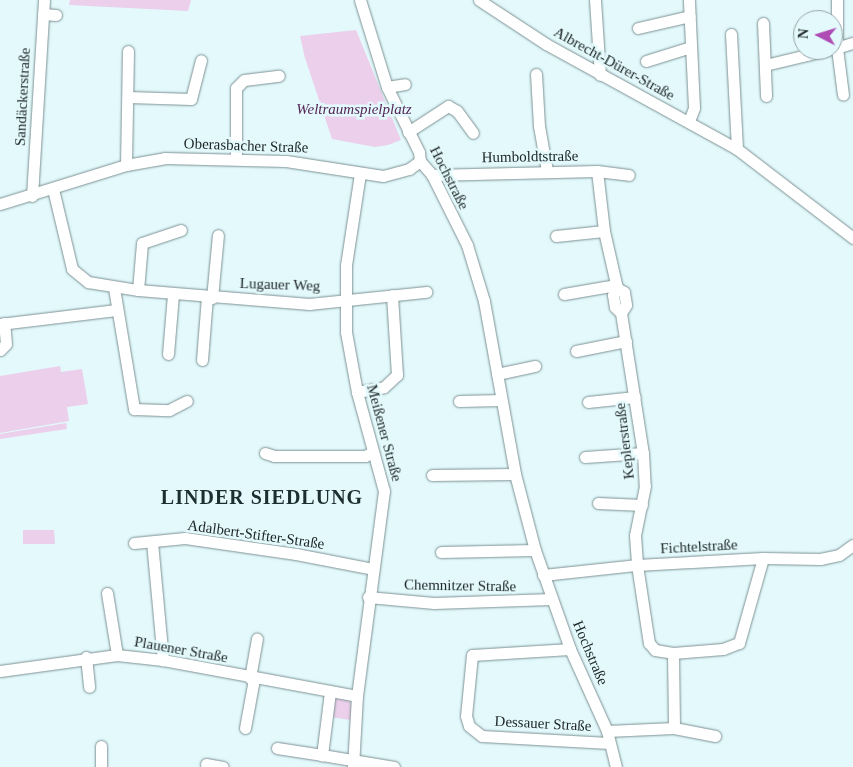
<!DOCTYPE html>
<meta charset="utf-8">
<style>
body{margin:0}
#map{position:relative;width:853px;height:767px;overflow:hidden;background:#e3f9fc;font-family:Georgia,serif}
div>[style]{position:absolute}
[style*='--x']{left:calc(var(--x)*1px);top:calc(var(--y)*1px);width:calc(var(--w)*1px);rotate:calc(var(--a)*1deg)}
.green>*{inset:0;background:#ebcfeb}
.roads{filter:drop-shadow(0 0 1px #7d9193) drop-shadow(0 0 1px #7d9193)}
.minor>*{height:11px;margin:-5.5px;padding:0 5.5px;transform-origin:5.5px;border-radius:5.5px;background:#fff}
span{translate:-50% -50%;white-space:nowrap;text-align:center;line-height:1.15;-webkit-text-stroke:5px #e3f9fc;paint-order:stroke}
.street-label{font-size:15px;color:#1d2526}
.park-label{font-size:15px;color:#552657;font-style:italic}
.district-label{font-size:20px;color:#1d2e30;font-weight:700;letter-spacing:1px}
.north{position:absolute;left:793px;top:10px;width:50px;height:50px;box-sizing:border-box;background:#e3f9fc;border:1px solid #94a4a6;border-radius:50%;rotate:275deg;font-size:14px;font-weight:700;line-height:20px;text-align:center;color:#1d2526}
.north::after{content:'';display:block;margin:auto;width:18px;height:22px;background:#ae4cb3;clip-path:polygon(50% 0,100% 100%,50% 72%,0 100%)}
</style>
<div id="map">
<div class="green">
<div style="clip-path:polygon(70px 0,191px 0,188px 11px,69px 5px)"></div>
<div style="clip-path:polygon(356px 30px,401px 140px,388px 145px,375px 147px,332px 139px,305px 58px,300px 36px)"></div>
<div style="clip-path:polygon(60px 366px,61px 372px,82px 369px,88px 404px,67px 407px,69px 421px,0 433px,0 376px)"></div>
<div style="clip-path:polygon(66px 423px,67px 429px,0 439px,0 434px)"></div>
<div style="clip-path:polygon(23px 530px,54px 530px,55px 544px,23px 544px)"></div>
<div style="clip-path:polygon(333px 698px,348px 700px,353px 705px,350px 720px,331px 717px)"></div>
</div>
<div class="roads">
<div class="minor">
<div style="--x:360;--y:0;--w:91;--a:72.8"></div>
<div style="--x:387;--y:87;--w:72;--a:63.8"></div>
<div style="--x:419;--y:152;--w:9;--a:84"></div>
<div style="--x:420;--y:161;--w:18;--a:49"></div>
<div style="--x:432;--y:175;--w:78;--a:63.4"></div>
<div style="--x:467;--y:245;--w:59;--a:73.1"></div>
<div style="--x:484;--y:301;--w:176;--a:79.8"></div>
<div style="--x:515;--y:474;--w:79;--a:75.3"></div>
<div style="--x:535;--y:550;--w:105;--a:70.5"></div>
<div style="--x:570;--y:649;--w:90;--a:65.7"></div>
<div style="--x:607;--y:731;--w:37;--a:76"></div>
<div style="--x:479;--y:0;--w:80;--a:33.3"></div>
<div style="--x:546;--y:44;--w:218;--a:28.8"></div>
<div style="--x:737;--y:149;--w:146;--a:37.5"></div>
<div style="--x:595;--y:0;--w:75;--a:86.2"></div>
<div style="--x:837;--y:0;--w:48;--a:90"></div>
<div style="--x:837;--y:48;--w:47;--a:82.7"></div>
<div style="--x:43;--y:14;--w:13;--a:4"></div>
<div style="--x:763;--y:23;--w:73;--a:87.6"></div>
<div style="--x:638;--y:28;--w:53;--a:-13"></div>
<div style="--x:731;--y:34;--w:115;--a:87"></div>
<div style="--x:833;--y:49;--w:21;--a:-17"></div>
<div style="--x:646;--y:61;--w:47;--a:-17.3"></div>
<div style="--x:765;--y:65;--w:65;--a:-13.4"></div>
<div style="--x:536;--y:74;--w:52;--a:86.7"></div>
<div style="--x:539;--y:126;--w:46;--a:79.9"></div>
<div style="--x:387;--y:87;--w:18;--a:-9"></div>
<div style="--x:128;--y:97;--w:63;--a:1.8"></div>
<div style="--x:191;--y:99;--w:40;--a:-75.6"></div>
<div style="--x:689;--y:121;--w:14;--a:-69"></div>
<div style="--x:694;--y:108;--w:108;--a:-92.7"></div>
<div style="--x:408;--y:132;--w:48;--a:-33"></div>
<div style="--x:448;--y:106;--w:10;--a:29"></div>
<div style="--x:457;--y:111;--w:27;--a:54"></div>
<div style="--x:236;--y:159;--w:71;--a:-90"></div>
<div style="--x:236;--y:88;--w:11;--a:-45"></div>
<div style="--x:244;--y:80;--w:35;--a:-7"></div>
<div style="--x:126;--y:165;--w:114;--a:-89"></div>
<div style="--x:597;--y:171;--w:60;--a:83.3"></div>
<div style="--x:604;--y:231;--w:58;--a:77.2"></div>
<div style="--x:617;--y:288;--w:8;--a:30"></div>
<div style="--x:624;--y:292;--w:13;--a:81"></div>
<div style="--x:626;--y:305;--w:9;--a:122"></div>
<div style="--x:621;--y:313;--w:142;--a:81.1"></div>
<div style="--x:643;--y:453;--w:33;--a:87"></div>
<div style="--x:645;--y:486;--w:50;--a:101.5"></div>
<div style="--x:635;--y:535;--w:30;--a:86"></div>
<div style="--x:637;--y:565;--w:79;--a:81.3"></div>
<div style="--x:649;--y:643;--w:9;--a:49"></div>
<div style="--x:655;--y:650;--w:18;--a:9"></div>
<div style="--x:673;--y:653;--w:75;--a:89.2"></div>
<div style="--x:432;--y:175;--w:165;--a:-1.4"></div>
<div style="--x:597;--y:171;--w:32;--a:7"></div>
<div style="--x:53;--y:189;--w:82;--a:76.6"></div>
<div style="--x:72;--y:269;--w:21;--a:39"></div>
<div style="--x:88;--y:282;--w:51;--a:9.1"></div>
<div style="--x:138;--y:290;--w:172;--a:4.7"></div>
<div style="--x:309;--y:304;--w:118;--a:-5.9"></div>
<div style="--x:32;--y:196;--w:196;--a:-86.5"></div>
<div style="--x:0;--y:204;--w:132;--a:-17.2"></div>
<div style="--x:126;--y:165;--w:39;--a:-10"></div>
<div style="--x:164;--y:158;--w:122;--a:1.4"></div>
<div style="--x:286;--y:161;--w:98;--a:8.8"></div>
<div style="--x:383;--y:176;--w:27;--a:-15"></div>
<div style="--x:409;--y:169;--w:14;--a:-36"></div>
<div style="--x:556;--y:236;--w:48;--a:-5.9"></div>
<div style="--x:114;--y:288;--w:123;--a:80.6"></div>
<div style="--x:134;--y:409;--w:35;--a:2"></div>
<div style="--x:169;--y:410;--w:20;--a:-27"></div>
<div style="--x:617;--y:288;--w:8;--a:120"></div>
<div style="--x:613;--y:295;--w:12;--a:81"></div>
<div style="--x:615;--y:307;--w:8;--a:45"></div>
<div style="--x:138;--y:290;--w:47;--a:-85.1"></div>
<div style="--x:142;--y:243;--w:41;--a:-18.4"></div>
<div style="--x:564;--y:294;--w:53;--a:-9.8"></div>
<div style="--x:212;--y:298;--w:63;--a:-84.6"></div>
<div style="--x:0;--y:324;--w:117;--a:-6.9"></div>
<div style="--x:0;--y:350;--w:8;--a:-45"></div>
<div style="--x:6;--y:344;--w:21;--a:-95"></div>
<div style="--x:576;--y:351;--w:51;--a:-11.3"></div>
<div style="--x:168;--y:354;--w:60;--a:-85.2"></div>
<div style="--x:202;--y:360;--w:63;--a:-85.5"></div>
<div style="--x:497;--y:374;--w:39;--a:-12"></div>
<div style="--x:357;--y:392;--w:27;--a:-10"></div>
<div style="--x:384;--y:387;--w:18;--a:-43"></div>
<div style="--x:397;--y:375;--w:80;--a:-93.6"></div>
<div style="--x:459;--y:401;--w:42;--a:-1.4"></div>
<div style="--x:588;--y:402;--w:47;--a:-6.1"></div>
<div style="--x:265;--y:453;--w:9;--a:18"></div>
<div style="--x:274;--y:456;--w:91;--a:0"></div>
<div style="--x:365;--y:456;--w:9;--a:-27"></div>
<div style="--x:585;--y:457;--w:58;--a:-3.9"></div>
<div style="--x:432;--y:475;--w:83;--a:-0.7"></div>
<div style="--x:598;--y:503;--w:44;--a:2.6"></div>
<div style="--x:152;--y:542;--w:119;--a:84.7"></div>
<div style="--x:134;--y:543;--w:51;--a:-5.6"></div>
<div style="--x:185;--y:538;--w:112;--a:8.2"></div>
<div style="--x:296;--y:554;--w:78;--a:11"></div>
<div style="--x:441;--y:552;--w:94;--a:-1.2"></div>
<div style="--x:543;--y:575;--w:95;--a:-6.1"></div>
<div style="--x:637;--y:565;--w:126;--a:-3.2"></div>
<div style="--x:763;--y:558;--w:57;--a:1"></div>
<div style="--x:820;--y:559;--w:19;--a:-12"></div>
<div style="--x:839;--y:555;--w:17;--a:-36"></div>
<div style="--x:107;--y:593;--w:63;--a:80.8"></div>
<div style="--x:368;--y:597;--w:66;--a:5.2"></div>
<div style="--x:434;--y:603;--w:118;--a:-1.9"></div>
<div style="--x:570;--y:649;--w:98;--a:176.5"></div>
<div style="--x:472;--y:655;--w:61;--a:95.6"></div>
<div style="--x:466;--y:716;--w:10;--a:73"></div>
<div style="--x:469;--y:726;--w:16;--a:38"></div>
<div style="--x:482;--y:736;--w:127;--a:3.2"></div>
<div style="--x:673;--y:653;--w:50;--a:-4.6"></div>
<div style="--x:723;--y:649;--w:17;--a:-21"></div>
<div style="--x:739;--y:643;--w:88;--a:-74.2"></div>
<div style="--x:86;--y:657;--w:30;--a:84"></div>
<div style="--x:0;--y:671;--w:118;--a:-7.8"></div>
<div style="--x:117;--y:655;--w:46;--a:6.2"></div>
<div style="--x:163;--y:660;--w:197;--a:10.5"></div>
<div style="--x:250;--y:678;--w:40;--a:-80"></div>
<div style="--x:330;--y:692;--w:64;--a:97.2"></div>
<div style="--x:322;--y:755;--w:73;--a:9.5"></div>
<div style="--x:245;--y:728;--w:50;--a:-79.6"></div>
<div style="--x:607;--y:731;--w:67;--a:-2.6"></div>
<div style="--x:674;--y:728;--w:42;--a:11"></div>
<div style="--x:101;--y:746;--w:21;--a:90"></div>
<div style="--x:277;--y:748;--w:46;--a:8.8"></div>
<div style="--x:206;--y:764;--w:17;--a:10"></div>
<div style="--x:353;--y:767;--w:71;--a:-86.8"></div>
<div style="--x:357;--y:696;--w:207;--a:-82.5"></div>
<div style="--x:384;--y:491;--w:103;--a:-105.3"></div>
<div style="--x:357;--y:392;--w:61;--a:-100.4"></div>
<div style="--x:346;--y:332;--w:67;--a:-90"></div>
<div style="--x:346;--y:265;--w:92;--a:-81.3"></div>
</div>
</div>
<div class="street-label">
<span style="left:614px;top:64px;rotate:29deg">Albrecht-Dürer-Straße</span>
<span style="left:23px;top:97px;rotate:-87deg">Sandäckerstraße</span>
<span style="left:246px;top:146px;rotate:2deg">Oberasbacher Straße</span>
<span style="left:530px;top:157px;rotate:-1deg">Humboldtstraße</span>
<span style="left:449px;top:178px;rotate:63deg">Hochstraße</span>
<span style="left:280px;top:285px;rotate:2deg">Lugauer Weg</span>
<span style="left:384px;top:433px;rotate:75deg">Meißener Straße</span>
<span style="left:625px;top:441px;rotate:-97deg">Keplerstraße</span>
<span style="left:256px;top:535px;rotate:8deg">Adalbert-Stifter-Straße</span>
<span style="left:699px;top:547px;rotate:-3deg">Fichtelstraße</span>
<span style="left:460px;top:586px;rotate:1deg">Chemnitzer Straße</span>
<span style="left:181px;top:650px;rotate:10deg">Plauener Straße</span>
<span style="left:590px;top:653px;rotate:67deg">Hochstraße</span>
<span style="left:543px;top:724px;rotate:3deg">Dessauer Straße</span>
</div>
<div class="park-label">
<span style="left:354px;top:110px">Weltraumspielplatz</span>
</div>
<div class="district-label">
<span style="left:262px;top:497px">LINDER SIEDLUNG</span>
</div>
<div class="north">N</div>
</div>
